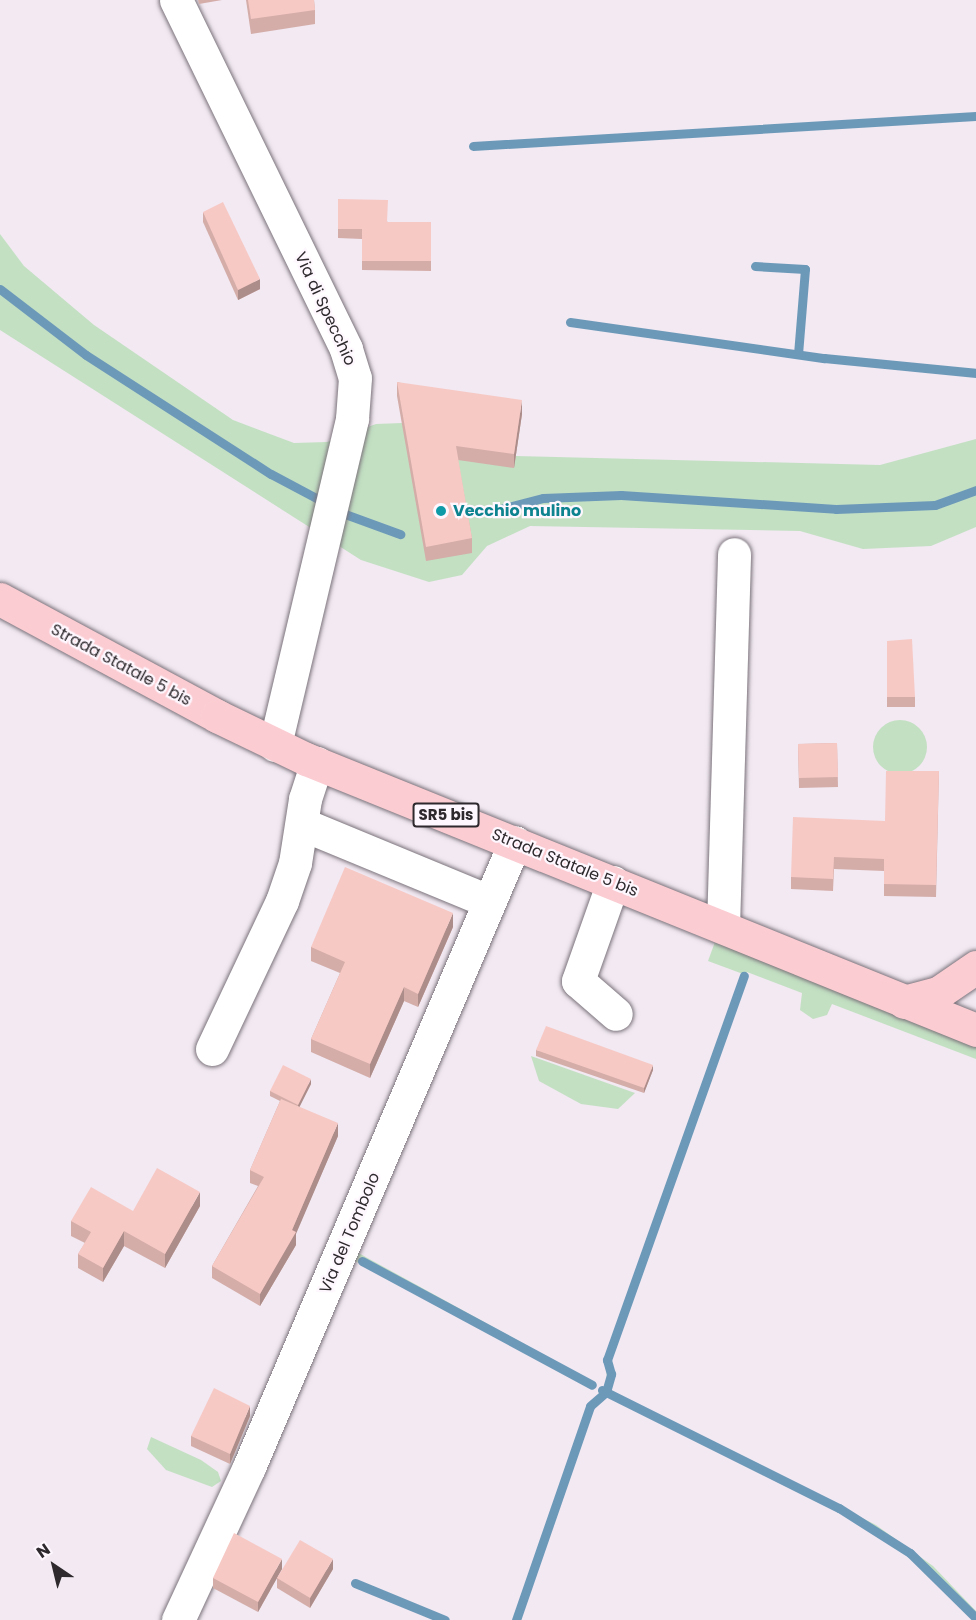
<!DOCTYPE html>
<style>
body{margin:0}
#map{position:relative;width:976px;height:1620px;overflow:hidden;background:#f2e9f2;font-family:Poppins,sans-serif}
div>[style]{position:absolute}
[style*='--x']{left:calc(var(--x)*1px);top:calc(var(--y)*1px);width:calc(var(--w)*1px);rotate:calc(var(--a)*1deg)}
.green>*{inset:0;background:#c3e0c3}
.round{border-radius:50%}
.stream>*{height:9px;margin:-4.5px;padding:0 4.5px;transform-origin:4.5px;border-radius:4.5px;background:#6d99b9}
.roads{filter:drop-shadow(0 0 2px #7b737b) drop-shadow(0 0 2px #7b737b)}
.minor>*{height:33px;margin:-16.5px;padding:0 16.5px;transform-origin:16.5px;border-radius:16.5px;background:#fff}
.major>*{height:33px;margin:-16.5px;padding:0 16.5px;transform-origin:16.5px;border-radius:16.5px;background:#fbcdd3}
.wall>*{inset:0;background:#d4ada9}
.shaded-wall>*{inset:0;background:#ad8d8a}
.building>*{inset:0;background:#f7c9c5}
.dots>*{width:16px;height:16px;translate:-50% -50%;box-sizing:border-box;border:3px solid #fef7fe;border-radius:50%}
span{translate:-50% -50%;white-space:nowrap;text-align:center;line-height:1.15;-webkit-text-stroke:4.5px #fef7fe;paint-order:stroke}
.shield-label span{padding:2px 4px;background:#fef7fe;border:2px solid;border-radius:4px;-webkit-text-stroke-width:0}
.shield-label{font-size:15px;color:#2d292c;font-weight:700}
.street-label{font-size:16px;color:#2d292c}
.culture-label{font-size:16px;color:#0d838f;font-weight:700}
.left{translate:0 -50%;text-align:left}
.north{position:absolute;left:24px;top:1536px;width:60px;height:60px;-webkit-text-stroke:4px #fef7fe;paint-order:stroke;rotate:325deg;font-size:16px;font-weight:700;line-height:24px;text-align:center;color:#2d292c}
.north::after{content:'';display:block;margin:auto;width:21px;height:27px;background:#2d292c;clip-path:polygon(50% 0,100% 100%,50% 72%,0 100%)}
</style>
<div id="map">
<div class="green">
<div style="clip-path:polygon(0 234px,24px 266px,94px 325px,233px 420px,294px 443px,327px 442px,376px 424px,402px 423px,456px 460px,516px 456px,880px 465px,976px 439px,976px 527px,931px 546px,863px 549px,800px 531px,530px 526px,487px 546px,462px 575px,429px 582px,361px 560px,0 330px)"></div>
<div class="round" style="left:873px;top:720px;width:54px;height:54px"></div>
<div style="clip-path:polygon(715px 942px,976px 1046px,976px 1059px,832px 1004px,827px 1015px,813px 1019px,800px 1010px,802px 993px,747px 972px,609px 1360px,608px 1389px,876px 1525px,933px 1566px,976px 1611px,976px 1620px,913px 1557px,853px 1519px,606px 1395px,591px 1407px,514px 1620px,588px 1405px,603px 1393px,607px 1382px,606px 1361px,743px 974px,708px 961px)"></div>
<div style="clip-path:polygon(531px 1056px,635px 1093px,618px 1109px,581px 1104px,539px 1081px)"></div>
<div style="clip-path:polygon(353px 1250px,588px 1379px,592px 1385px,349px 1258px)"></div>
<div style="clip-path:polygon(151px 1437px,201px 1460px,218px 1472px,221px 1481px,212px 1487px,166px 1470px,147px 1449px)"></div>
</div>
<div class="stream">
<div style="--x:473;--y:146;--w:504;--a:-3.41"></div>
<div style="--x:755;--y:266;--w:50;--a:3.4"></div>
<div style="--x:805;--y:269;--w:85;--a:94.7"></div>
<div style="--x:0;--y:289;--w:108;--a:37.5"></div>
<div style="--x:86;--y:355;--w:220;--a:32.8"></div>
<div style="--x:271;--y:474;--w:53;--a:28"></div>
<div style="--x:570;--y:322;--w:257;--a:8.1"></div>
<div style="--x:824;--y:358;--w:153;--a:5.6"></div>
<div style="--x:492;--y:511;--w:53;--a:-14.3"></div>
<div style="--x:543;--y:498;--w:78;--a:-2.2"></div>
<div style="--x:621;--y:495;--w:215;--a:3.7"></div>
<div style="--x:836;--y:509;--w:99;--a:-2.3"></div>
<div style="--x:935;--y:505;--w:44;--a:-20.1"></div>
<div style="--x:345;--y:514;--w:59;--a:20"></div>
<div style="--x:362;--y:1261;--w:261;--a:28.3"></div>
<div style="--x:602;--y:1390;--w:265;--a:26.5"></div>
<div style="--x:839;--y:1508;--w:84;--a:32.4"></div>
<div style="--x:910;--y:1553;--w:93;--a:44.6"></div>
<div style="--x:355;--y:1583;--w:97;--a:22.3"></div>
<div style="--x:516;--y:1620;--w:226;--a:-70.9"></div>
<div style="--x:590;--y:1406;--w:21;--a:-41"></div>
<div style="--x:606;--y:1392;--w:19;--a:-74"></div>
<div style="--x:611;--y:1374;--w:15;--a:-106"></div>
<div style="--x:607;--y:1360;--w:408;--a:-70.4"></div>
</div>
<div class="roads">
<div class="minor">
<div style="--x:176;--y:0;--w:388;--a:64"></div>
<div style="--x:346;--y:349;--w:30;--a:73"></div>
<div style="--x:355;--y:378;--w:41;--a:94.2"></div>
<div style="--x:352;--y:419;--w:335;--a:103.3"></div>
<div style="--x:302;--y:824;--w:185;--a:22.5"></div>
<div style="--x:613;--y:882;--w:105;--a:109.5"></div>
<div style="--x:578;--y:981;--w:50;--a:41"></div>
<div style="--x:723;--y:927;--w:373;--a:-88.3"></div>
<div style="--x:212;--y:1049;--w:164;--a:-64.7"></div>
<div style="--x:282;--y:901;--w:40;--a:-71.1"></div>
<div style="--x:295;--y:863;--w:65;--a:-81.1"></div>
<div style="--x:305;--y:799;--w:38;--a:-72"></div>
<div style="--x:178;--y:1620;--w:169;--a:-65.1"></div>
<div style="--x:249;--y:1467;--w:679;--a:-66.95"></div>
</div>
<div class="major">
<div style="--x:0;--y:599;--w:247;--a:28.3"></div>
<div style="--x:217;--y:716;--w:99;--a:25.8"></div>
<div style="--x:306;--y:759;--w:723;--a:22.02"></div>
<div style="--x:904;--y:1002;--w:35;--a:-15"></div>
<div style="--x:938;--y:993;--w:46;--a:-34.4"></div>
</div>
</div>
<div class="wall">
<div style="clip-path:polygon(198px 0,222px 0,199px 4px)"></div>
<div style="clip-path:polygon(246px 0,314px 0,315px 10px,315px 24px,251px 34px)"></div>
<div style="clip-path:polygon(338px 199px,388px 222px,431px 222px,431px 271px,362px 270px,362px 239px,338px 238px)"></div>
<div style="clip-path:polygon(203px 212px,260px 289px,238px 300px,203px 222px)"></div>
<div style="clip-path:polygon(397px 382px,522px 414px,514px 468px,458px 460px,472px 538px,472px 553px,426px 561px,397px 396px)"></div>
<div style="clip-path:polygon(887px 641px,915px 697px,915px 707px,887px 707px)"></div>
<div style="clip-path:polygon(837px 743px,838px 787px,799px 788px,798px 744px)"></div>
<div style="clip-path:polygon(939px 771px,936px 897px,884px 896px,884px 871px,834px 869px,833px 891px,791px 889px,791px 877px,885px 821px)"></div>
<div style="clip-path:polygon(453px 927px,418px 1007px,404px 1001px,370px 1078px,311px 1052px,311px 1039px,340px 973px,311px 961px,311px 947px)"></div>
<div style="clip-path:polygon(536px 1050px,653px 1070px,644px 1093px,536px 1056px)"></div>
<div style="clip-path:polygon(311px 1084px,299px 1107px,338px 1136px,296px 1232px,296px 1245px,260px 1306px,212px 1278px,212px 1266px,258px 1186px,250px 1183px,250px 1170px,280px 1101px,270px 1096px,270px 1091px)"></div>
<div style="clip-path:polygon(200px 1206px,165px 1268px,124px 1246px,103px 1282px,78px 1268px,78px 1254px,85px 1243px,71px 1236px,71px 1221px,133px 1211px)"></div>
<div style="clip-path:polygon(250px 1416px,230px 1464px,191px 1446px,191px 1436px)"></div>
<div style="clip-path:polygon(282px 1569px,258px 1612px,213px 1588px,213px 1578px)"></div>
<div style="clip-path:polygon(333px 1569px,310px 1608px,277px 1588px,277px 1578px)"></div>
</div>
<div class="shaded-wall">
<div style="clip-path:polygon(260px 279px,260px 289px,238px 300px,238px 290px)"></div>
<div style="clip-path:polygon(522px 400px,522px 414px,514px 468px,514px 454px)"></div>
<div style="clip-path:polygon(453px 913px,453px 927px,418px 1007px,418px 994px)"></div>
<div style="clip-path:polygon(404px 987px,404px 1001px,370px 1078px,370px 1064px)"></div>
<div style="clip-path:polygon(653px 1065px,653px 1070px,644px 1093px,644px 1088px)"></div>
<div style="clip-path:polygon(311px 1079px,311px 1084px,298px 1110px,298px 1105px)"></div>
<div style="clip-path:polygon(338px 1123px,338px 1136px,296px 1234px,296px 1232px,296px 1245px,260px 1306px,260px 1294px,292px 1230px)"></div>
<div style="clip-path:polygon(200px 1192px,200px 1206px,165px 1268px,165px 1254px)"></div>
<div style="clip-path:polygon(124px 1231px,124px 1246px,103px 1282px,103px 1268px)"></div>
<div style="clip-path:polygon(250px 1406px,250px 1416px,230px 1464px,230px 1454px)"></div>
<div style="clip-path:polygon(282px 1559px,282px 1569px,258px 1612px,258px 1602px)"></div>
<div style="clip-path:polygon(333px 1559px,333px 1569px,310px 1608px,310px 1598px)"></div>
</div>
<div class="building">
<div style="clip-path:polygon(248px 0,314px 0,315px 10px,251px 19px)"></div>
<div style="clip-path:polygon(338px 199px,388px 200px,387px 222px,431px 222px,431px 261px,362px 261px,362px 229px,338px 229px)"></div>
<div style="clip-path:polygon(223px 202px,260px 279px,238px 290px,203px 212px)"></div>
<div style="clip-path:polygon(397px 382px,522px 400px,514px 454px,456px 446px,472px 538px,426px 547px)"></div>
<div style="clip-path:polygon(912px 639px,915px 697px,887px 697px,887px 641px)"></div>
<div style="clip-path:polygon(837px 743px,838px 777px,799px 778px,798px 744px)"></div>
<div style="clip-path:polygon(886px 771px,939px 771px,936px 885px,884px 884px,884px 859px,834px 857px,833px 879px,791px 877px,793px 817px,885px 821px)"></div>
<div style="clip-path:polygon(345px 867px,453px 913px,418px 994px,404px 987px,370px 1064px,311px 1039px,345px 962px,311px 947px)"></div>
<div style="clip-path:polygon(546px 1026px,653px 1065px,644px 1088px,536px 1050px)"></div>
<div style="clip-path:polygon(283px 1065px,311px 1079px,298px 1105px,270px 1091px)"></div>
<div style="clip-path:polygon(281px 1099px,338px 1123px,292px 1230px,296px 1232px,260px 1294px,212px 1266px,264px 1177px,250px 1170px)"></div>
<div style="clip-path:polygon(157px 1168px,200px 1192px,165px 1254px,124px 1231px,103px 1268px,78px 1254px,91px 1232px,71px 1221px,91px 1187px,133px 1211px)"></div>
<div style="clip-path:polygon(214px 1388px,250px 1406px,230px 1454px,191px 1436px)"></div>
<div style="clip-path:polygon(234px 1533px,282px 1559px,258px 1602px,213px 1578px)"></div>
<div style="clip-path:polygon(300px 1540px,333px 1559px,310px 1598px,277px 1578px)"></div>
</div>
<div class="dots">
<div style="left:441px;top:511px;background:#0f9aa8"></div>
</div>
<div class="shield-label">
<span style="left:446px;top:815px">SR5 bis</span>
</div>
<div class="street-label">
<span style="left:325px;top:309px;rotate:65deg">Via di Specchio</span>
<span style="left:121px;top:665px;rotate:28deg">Strada Statale 5 bis</span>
<span style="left:565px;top:863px;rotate:22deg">Strada Statale 5 bis</span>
<span style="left:350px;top:1233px;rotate:-67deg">Via del Tombolo</span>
</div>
<div class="culture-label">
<span class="left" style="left:453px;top:511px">Vecchio mulino</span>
</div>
<div class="north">N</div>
</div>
